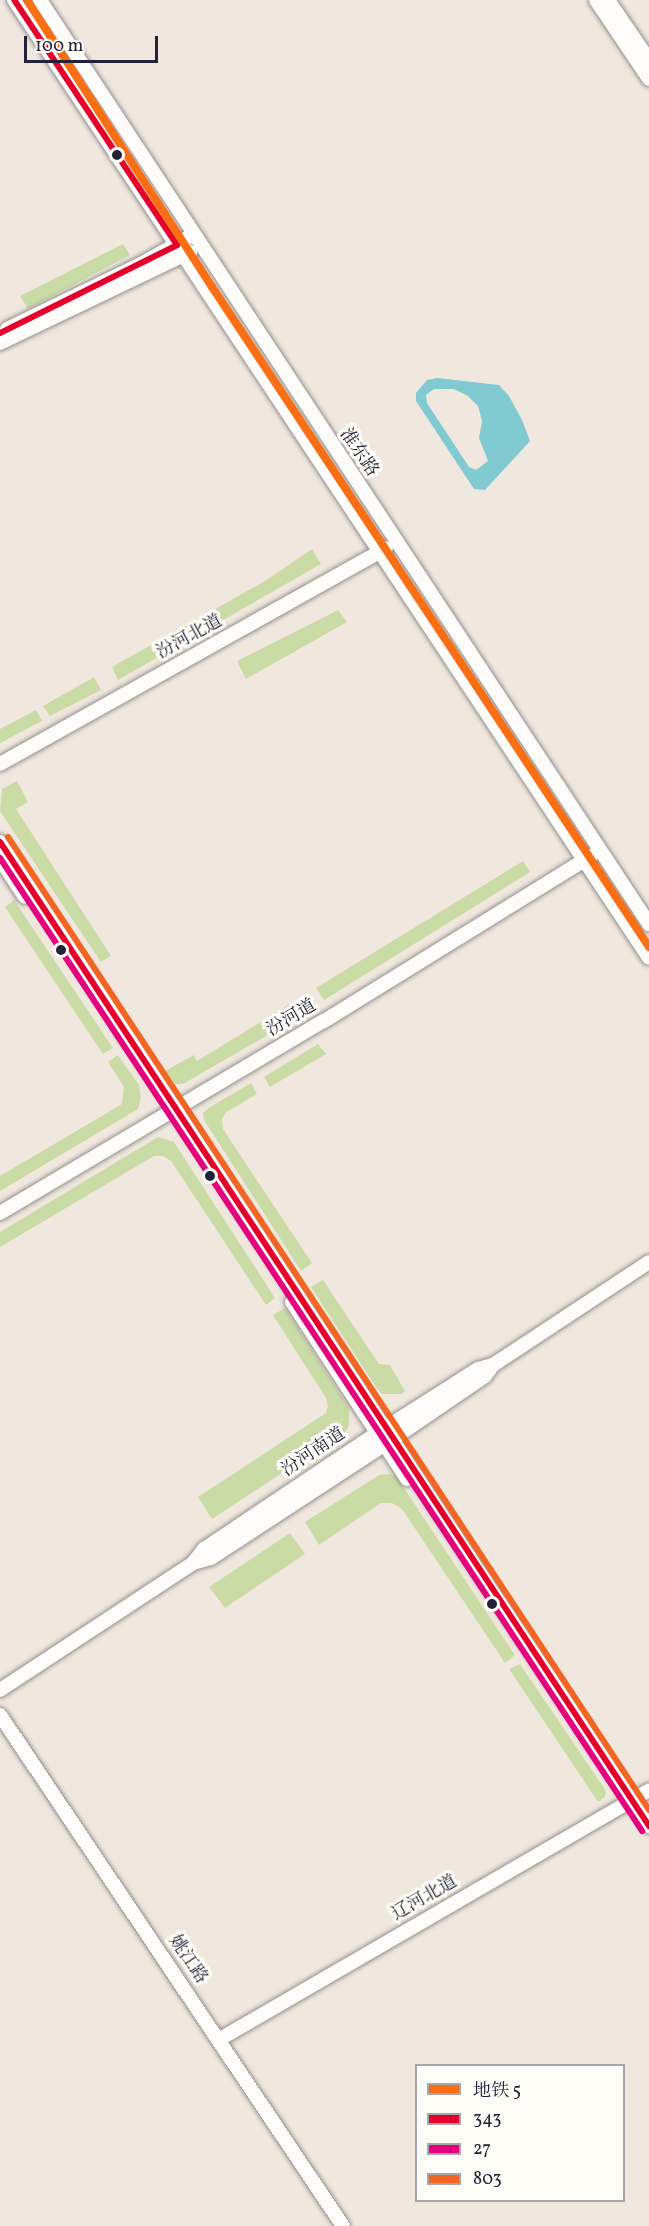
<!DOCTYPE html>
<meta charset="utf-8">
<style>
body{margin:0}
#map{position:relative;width:649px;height:2226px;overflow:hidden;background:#f0e8de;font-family:Vollkorn,"Noto Serif SC",serif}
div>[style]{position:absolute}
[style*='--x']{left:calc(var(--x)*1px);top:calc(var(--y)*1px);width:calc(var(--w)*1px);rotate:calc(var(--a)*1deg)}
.green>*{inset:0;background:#cbdba6}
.water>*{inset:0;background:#81cad1}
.roads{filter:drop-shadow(0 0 2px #938f8e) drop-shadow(0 0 2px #938f8e)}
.secondary>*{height:14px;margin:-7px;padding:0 7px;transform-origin:7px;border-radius:7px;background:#fdfcfa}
.bus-1>*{height:6px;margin:-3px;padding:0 3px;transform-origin:3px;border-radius:3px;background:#e4002b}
.bus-2>*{height:6px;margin:-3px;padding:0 3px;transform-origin:3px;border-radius:3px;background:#e5007d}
.bus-3>*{height:6px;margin:-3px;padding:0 3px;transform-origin:3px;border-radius:3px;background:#f26522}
.metro-1>*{height:8px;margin:-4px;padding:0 4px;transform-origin:4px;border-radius:4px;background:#fb6f14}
.dots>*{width:16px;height:16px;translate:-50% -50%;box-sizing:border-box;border:3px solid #fdfcf7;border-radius:50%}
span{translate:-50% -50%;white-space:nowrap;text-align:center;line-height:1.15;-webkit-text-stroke:6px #fdfcf7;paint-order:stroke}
.street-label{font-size:18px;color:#22223b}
.legend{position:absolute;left:415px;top:2064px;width:210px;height:138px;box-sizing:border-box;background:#fdfcf7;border:2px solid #a5a5ac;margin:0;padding:8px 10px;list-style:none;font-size:18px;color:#22223b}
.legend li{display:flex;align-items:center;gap:12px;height:30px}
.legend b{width:30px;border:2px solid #a5a5ac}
.scale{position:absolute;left:24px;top:36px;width:134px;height:27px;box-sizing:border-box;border:3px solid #22223b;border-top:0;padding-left:8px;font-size:18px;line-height:21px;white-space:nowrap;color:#22223b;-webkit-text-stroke:4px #fdfcf7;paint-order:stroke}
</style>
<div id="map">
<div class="green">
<div style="clip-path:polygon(123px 244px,130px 255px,28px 309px,20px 296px)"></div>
<div style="clip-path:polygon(312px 549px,321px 564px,118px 680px,112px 667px,265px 581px)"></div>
<div style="clip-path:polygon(338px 610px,347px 622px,246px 679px,237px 661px)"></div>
<div style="clip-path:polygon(94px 677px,101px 690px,50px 716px,43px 706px)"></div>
<div style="clip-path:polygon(36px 710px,42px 721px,0 743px,0 729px)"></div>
<div style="clip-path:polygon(17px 781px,28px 802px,16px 809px,111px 956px,101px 962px,0 811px,2px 789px)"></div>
<div style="clip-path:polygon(523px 861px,530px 872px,324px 1000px,316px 988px)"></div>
<div style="clip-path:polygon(14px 900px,113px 1048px,103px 1054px,5px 907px)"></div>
<div style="clip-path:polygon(295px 1001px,304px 1014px,183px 1084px,175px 1084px,165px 1071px,194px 1055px,197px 1061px)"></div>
<div style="clip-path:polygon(318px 1044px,326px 1054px,270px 1087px,264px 1077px)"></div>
<div style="clip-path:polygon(118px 1055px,139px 1085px,141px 1098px,138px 1109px,0 1191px,0 1176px,122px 1104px,124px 1087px,108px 1062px)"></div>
<div style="clip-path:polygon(251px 1083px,257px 1094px,225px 1113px,222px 1120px,223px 1129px,312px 1263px,301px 1271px,204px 1120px,203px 1113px,210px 1107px)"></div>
<div style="clip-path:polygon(158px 1137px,174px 1142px,275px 1298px,266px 1305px,171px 1161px,163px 1156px,154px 1156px,0 1247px,0 1232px)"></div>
<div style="clip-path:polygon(323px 1280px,379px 1364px,390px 1365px,405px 1391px,402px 1394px,382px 1394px,376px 1387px,311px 1287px)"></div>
<div style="clip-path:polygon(285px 1308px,349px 1408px,349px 1425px,346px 1431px,212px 1519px,198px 1497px,326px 1413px,328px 1406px,326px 1398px,273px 1315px)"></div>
<div style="clip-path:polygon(389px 1474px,396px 1476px,515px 1655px,505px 1663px,402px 1509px,392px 1503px,381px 1503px,319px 1545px,305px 1522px,379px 1475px)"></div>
<div style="clip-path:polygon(290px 1533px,305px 1554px,225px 1608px,209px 1587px)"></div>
<div style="clip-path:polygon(520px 1664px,606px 1791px,605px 1797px,598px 1802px,509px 1669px)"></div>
</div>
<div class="water">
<div style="clip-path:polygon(evenodd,437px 378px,499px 385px,509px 396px,522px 420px,530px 441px,485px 490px,474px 489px,416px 401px,416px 393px,427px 380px,437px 378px,434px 389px,454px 389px,468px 396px,478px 406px,482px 421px,479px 438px,488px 461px,476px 470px,469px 467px,427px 403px,426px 395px,434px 389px)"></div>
</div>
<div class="roads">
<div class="secondary">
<div style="--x:14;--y:0;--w:1149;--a:56.46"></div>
<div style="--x:40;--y:0;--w:1107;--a:56.61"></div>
<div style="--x:596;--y:0;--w:95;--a:56.1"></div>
<div style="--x:608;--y:0;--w:73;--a:55.7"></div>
<div style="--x:7;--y:329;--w:147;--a:-25.9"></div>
<div style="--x:139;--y:265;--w:62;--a:-29.1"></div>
<div style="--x:0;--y:343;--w:211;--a:-25.6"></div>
<div style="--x:0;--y:764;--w:442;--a:-29.2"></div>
<div style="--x:0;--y:842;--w:884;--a:56.72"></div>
<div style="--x:485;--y:1581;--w:295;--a:56.2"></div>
<div style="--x:0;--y:859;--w:45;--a:56.7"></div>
<div style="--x:0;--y:1213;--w:377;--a:-30.7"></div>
<div style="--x:324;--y:1021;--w:314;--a:-31.7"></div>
<div style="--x:292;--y:1302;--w:211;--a:57"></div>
<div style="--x:193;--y:1563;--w:18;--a:-52"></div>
<div style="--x:204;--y:1549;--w:207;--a:-33.8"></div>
<div style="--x:376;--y:1434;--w:121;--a:-32.5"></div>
<div style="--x:478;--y:1369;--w:16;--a:-15"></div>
<div style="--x:493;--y:1365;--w:187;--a:-33.4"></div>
<div style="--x:0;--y:1690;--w:231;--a:-33.3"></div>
<div style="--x:193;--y:1563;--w:19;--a:-16"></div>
<div style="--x:211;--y:1558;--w:207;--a:-33.2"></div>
<div style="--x:384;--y:1445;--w:122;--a:-34.3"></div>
<div style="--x:485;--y:1376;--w:14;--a:-54"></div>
<div style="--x:0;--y:1715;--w:615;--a:56.13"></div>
<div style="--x:220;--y:2039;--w:496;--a:-30.1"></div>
</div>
</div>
<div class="bus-1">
<div style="--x:0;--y:333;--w:198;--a:-26.4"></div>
<div style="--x:177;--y:245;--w:294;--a:-123.6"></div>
<div style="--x:0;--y:842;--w:1179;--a:56.59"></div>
</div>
<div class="bus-2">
<div style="--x:0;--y:858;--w:1166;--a:56.58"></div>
</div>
<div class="bus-3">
<div style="--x:8;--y:837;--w:1165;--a:56.62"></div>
</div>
<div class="metro-1">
<div style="--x:27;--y:0;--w:341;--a:57.2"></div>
<div style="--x:212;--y:287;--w:792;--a:56.49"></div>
</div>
<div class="dots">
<div style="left:117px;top:155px;background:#22223b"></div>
<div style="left:61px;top:950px;background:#22223b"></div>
<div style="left:210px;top:1176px;background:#22223b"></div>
<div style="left:492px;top:1604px;background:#22223b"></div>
</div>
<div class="street-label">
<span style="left:358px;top:453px;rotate:56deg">淮东路</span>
<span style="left:190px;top:638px;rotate:-29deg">汾河北道</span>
<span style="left:292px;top:1019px;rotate:-31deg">汾河道</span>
<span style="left:314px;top:1453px;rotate:-34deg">汾河南道</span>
<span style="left:425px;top:1899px;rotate:-30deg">辽河北道</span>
<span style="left:187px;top:1960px;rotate:56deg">姚江路</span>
</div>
<ul class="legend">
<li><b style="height:8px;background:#fb6f14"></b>地铁 5</li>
<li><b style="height:8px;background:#e4002b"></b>343</li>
<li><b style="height:8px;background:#e5007d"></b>27</li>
<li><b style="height:8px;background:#f26522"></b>803</li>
</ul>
<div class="scale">100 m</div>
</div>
